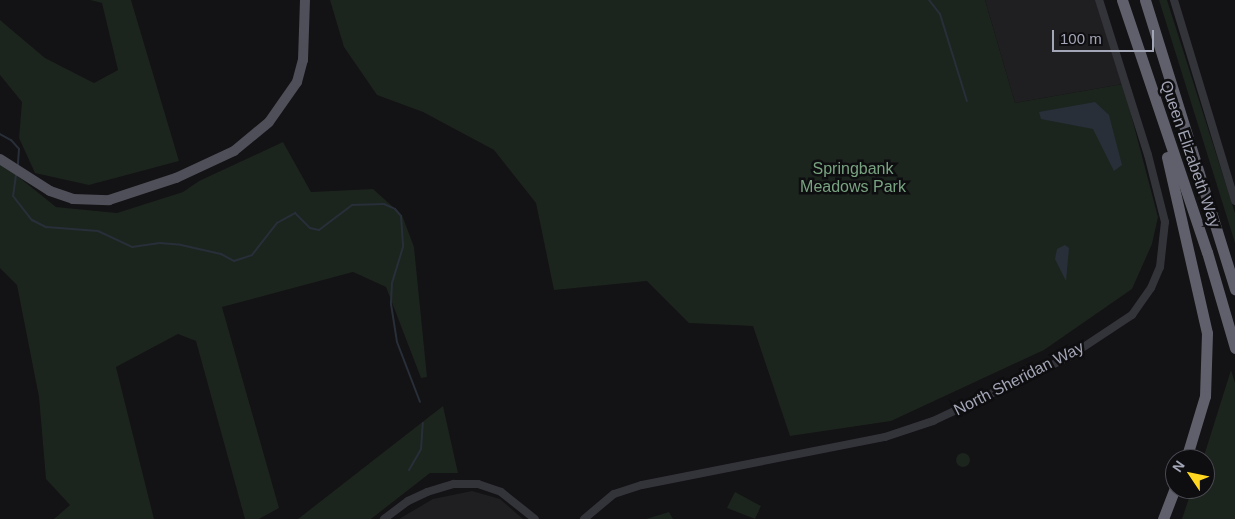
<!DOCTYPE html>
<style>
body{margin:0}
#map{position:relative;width:1235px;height:519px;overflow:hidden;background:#131214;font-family:Helvetica,sans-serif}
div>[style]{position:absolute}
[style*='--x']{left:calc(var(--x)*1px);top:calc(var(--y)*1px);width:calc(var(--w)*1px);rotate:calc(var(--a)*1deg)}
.built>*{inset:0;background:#1f1e21}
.green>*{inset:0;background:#1c241e}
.round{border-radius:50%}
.water>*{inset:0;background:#282f39}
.stream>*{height:2px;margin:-1px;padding:0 1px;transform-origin:1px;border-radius:1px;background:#282f39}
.minor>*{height:8px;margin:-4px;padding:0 4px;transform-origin:4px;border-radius:4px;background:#33333a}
.major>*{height:10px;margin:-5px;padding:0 5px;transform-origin:5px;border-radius:5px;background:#4f4f59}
.highway>*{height:11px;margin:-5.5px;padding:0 5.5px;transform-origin:5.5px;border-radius:5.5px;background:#5f606b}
span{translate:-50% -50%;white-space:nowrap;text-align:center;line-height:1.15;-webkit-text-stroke:5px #0e0d0f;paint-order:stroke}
.street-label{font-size:16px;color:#a3a6b6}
.park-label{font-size:16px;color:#78a381}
.north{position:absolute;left:1165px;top:449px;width:50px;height:50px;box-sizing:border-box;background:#0e0d0f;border:1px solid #4a4a52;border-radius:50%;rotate:304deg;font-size:14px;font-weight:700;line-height:20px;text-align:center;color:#a3a6b6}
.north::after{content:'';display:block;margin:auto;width:18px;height:22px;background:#ffd720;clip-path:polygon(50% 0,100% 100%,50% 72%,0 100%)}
.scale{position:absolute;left:1052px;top:30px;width:102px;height:22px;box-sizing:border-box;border:2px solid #a3a6b6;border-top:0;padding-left:6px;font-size:15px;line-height:18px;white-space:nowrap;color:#a3a6b6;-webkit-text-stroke:4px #0e0d0f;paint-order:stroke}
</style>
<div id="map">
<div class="built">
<div style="clip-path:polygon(985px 0,1100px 0,1123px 84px,1015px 103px)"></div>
<div style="clip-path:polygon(472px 491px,500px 499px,523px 519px,399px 519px,433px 499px)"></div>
</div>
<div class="green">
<div style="clip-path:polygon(90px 0,131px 0,179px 161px,89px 185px,35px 173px,19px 138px,22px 102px,0 75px,0 20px,45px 58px,94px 83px,118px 70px,102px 3px)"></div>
<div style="clip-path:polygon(330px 0,985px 0,1015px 103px,1123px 84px,1158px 217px,1152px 244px,1132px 289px,1044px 350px,891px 421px,790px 436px,753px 326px,689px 323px,647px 281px,554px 290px,536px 203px,494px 150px,423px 112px,377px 95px,344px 47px)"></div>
<div style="clip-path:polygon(1159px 0,1167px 0,1235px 213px,1235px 243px)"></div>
<div style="clip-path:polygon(283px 142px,311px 192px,373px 189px,402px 215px,414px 247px,427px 377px,421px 378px,386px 287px,353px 272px,222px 307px,279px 508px,259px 519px,245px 519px,196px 341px,178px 334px,116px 367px,154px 519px,54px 519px,70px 505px,46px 479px,39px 397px,17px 285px,0 268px,0 162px,56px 207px,117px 213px,183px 192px,199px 181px)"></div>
<div style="clip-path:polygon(1231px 370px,1235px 383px,1235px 519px,1182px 519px,1192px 489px,1205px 489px,1203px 459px)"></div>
<div style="clip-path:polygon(443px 406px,458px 473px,430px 473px,371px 519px,298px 519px)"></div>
<div class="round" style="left:956px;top:453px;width:14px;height:14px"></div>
<div style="clip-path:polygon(735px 492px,761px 506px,755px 519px,727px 508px)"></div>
<div style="clip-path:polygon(669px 512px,673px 519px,646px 519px)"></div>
</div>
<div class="water">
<div style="clip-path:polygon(1095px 102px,1109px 115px,1122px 165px,1114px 171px,1093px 129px,1041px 119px,1039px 112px)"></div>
<div style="clip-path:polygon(1065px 245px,1069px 248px,1066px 281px,1055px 259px,1057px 249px)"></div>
</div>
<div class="stream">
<div style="--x:929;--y:0;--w:18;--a:52"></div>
<div style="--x:940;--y:14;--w:91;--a:72.8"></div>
<div style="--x:0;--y:134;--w:13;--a:29"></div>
<div style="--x:11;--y:140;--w:12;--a:48"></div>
<div style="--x:19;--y:149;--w:16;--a:94"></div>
<div style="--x:16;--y:175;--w:21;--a:98"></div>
<div style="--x:13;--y:196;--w:31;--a:52"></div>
<div style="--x:32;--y:220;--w:16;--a:27"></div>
<div style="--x:46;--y:227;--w:52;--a:4.4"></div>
<div style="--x:98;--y:231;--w:38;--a:25"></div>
<div style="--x:132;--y:247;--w:28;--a:-8"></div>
<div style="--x:160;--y:243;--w:21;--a:5"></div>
<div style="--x:181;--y:245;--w:41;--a:12.7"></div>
<div style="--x:221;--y:254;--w:15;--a:28"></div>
<div style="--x:234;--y:261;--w:19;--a:-18"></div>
<div style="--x:252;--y:255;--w:41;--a:-52"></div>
<div style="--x:277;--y:223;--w:21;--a:-29"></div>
<div style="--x:295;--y:213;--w:21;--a:45"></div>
<div style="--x:310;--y:228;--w:9;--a:13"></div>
<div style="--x:319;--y:230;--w:41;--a:-37.1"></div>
<div style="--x:352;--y:205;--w:32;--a:-2"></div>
<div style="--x:384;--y:204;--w:12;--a:24"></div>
<div style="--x:395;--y:209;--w:9;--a:49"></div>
<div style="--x:401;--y:216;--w:31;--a:86"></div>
<div style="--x:403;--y:247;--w:38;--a:107"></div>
<div style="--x:392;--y:283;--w:21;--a:93"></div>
<div style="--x:391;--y:304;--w:38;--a:81"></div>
<div style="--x:397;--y:342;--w:64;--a:69"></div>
<div style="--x:409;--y:470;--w:24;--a:-60"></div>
<div style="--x:421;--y:449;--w:26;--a:-86"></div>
</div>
<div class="minor">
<div style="--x:1174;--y:0;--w:210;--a:73.1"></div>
<div style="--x:384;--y:519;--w:30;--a:-37"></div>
<div style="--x:408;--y:501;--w:21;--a:-25"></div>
<div style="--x:427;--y:492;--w:28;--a:-17"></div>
<div style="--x:454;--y:484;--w:24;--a:0"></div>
<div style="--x:478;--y:484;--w:24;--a:19"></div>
<div style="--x:501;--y:492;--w:43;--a:38.5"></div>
<div style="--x:584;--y:519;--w:39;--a:-40"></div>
<div style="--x:614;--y:494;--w:29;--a:-18"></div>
<div style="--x:642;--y:485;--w:248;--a:-11.2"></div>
<div style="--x:885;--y:437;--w:51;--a:-18.4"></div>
<div style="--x:933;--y:421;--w:148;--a:-25.2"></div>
<div style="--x:1067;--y:358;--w:78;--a:-33.5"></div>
<div style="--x:1132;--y:315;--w:33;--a:-55"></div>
<div style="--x:1151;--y:288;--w:23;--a:-67"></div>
<div style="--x:1160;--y:267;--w:45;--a:-83.7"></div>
<div style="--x:1165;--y:222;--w:69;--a:-104.2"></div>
<div style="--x:1148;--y:155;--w:163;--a:-107.5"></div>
</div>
<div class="major">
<div style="--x:0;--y:159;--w:59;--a:32.6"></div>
<div style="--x:50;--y:191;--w:24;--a:19"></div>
<div style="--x:73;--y:199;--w:36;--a:2"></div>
<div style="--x:109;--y:200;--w:71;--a:-18.2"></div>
<div style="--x:176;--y:178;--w:64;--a:-25"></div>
<div style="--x:234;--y:151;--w:45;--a:-39.6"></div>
<div style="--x:269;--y:122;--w:49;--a:-55"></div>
<div style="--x:297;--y:82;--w:23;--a:-75"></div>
<div style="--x:303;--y:60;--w:60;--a:-88.1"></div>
</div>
<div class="highway">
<div style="--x:1122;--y:0;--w:266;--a:71.4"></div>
<div style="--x:1207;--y:252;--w:100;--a:73.7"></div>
<div style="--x:1145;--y:0;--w:303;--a:72.7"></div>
<div style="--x:1167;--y:157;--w:180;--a:77.2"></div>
<div style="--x:1207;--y:333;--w:63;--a:91.8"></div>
<div style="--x:1205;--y:396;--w:66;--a:106.8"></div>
<div style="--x:1163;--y:519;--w:34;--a:-69"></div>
</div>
<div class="street-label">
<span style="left:1190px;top:154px;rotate:71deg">Queen Elizabeth Way</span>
<span style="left:1019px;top:379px;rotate:-27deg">North Sheridan Way</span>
</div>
<div class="park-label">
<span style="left:853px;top:178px">Springbank<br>Meadows Park</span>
</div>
<div class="north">N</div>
<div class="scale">100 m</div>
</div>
